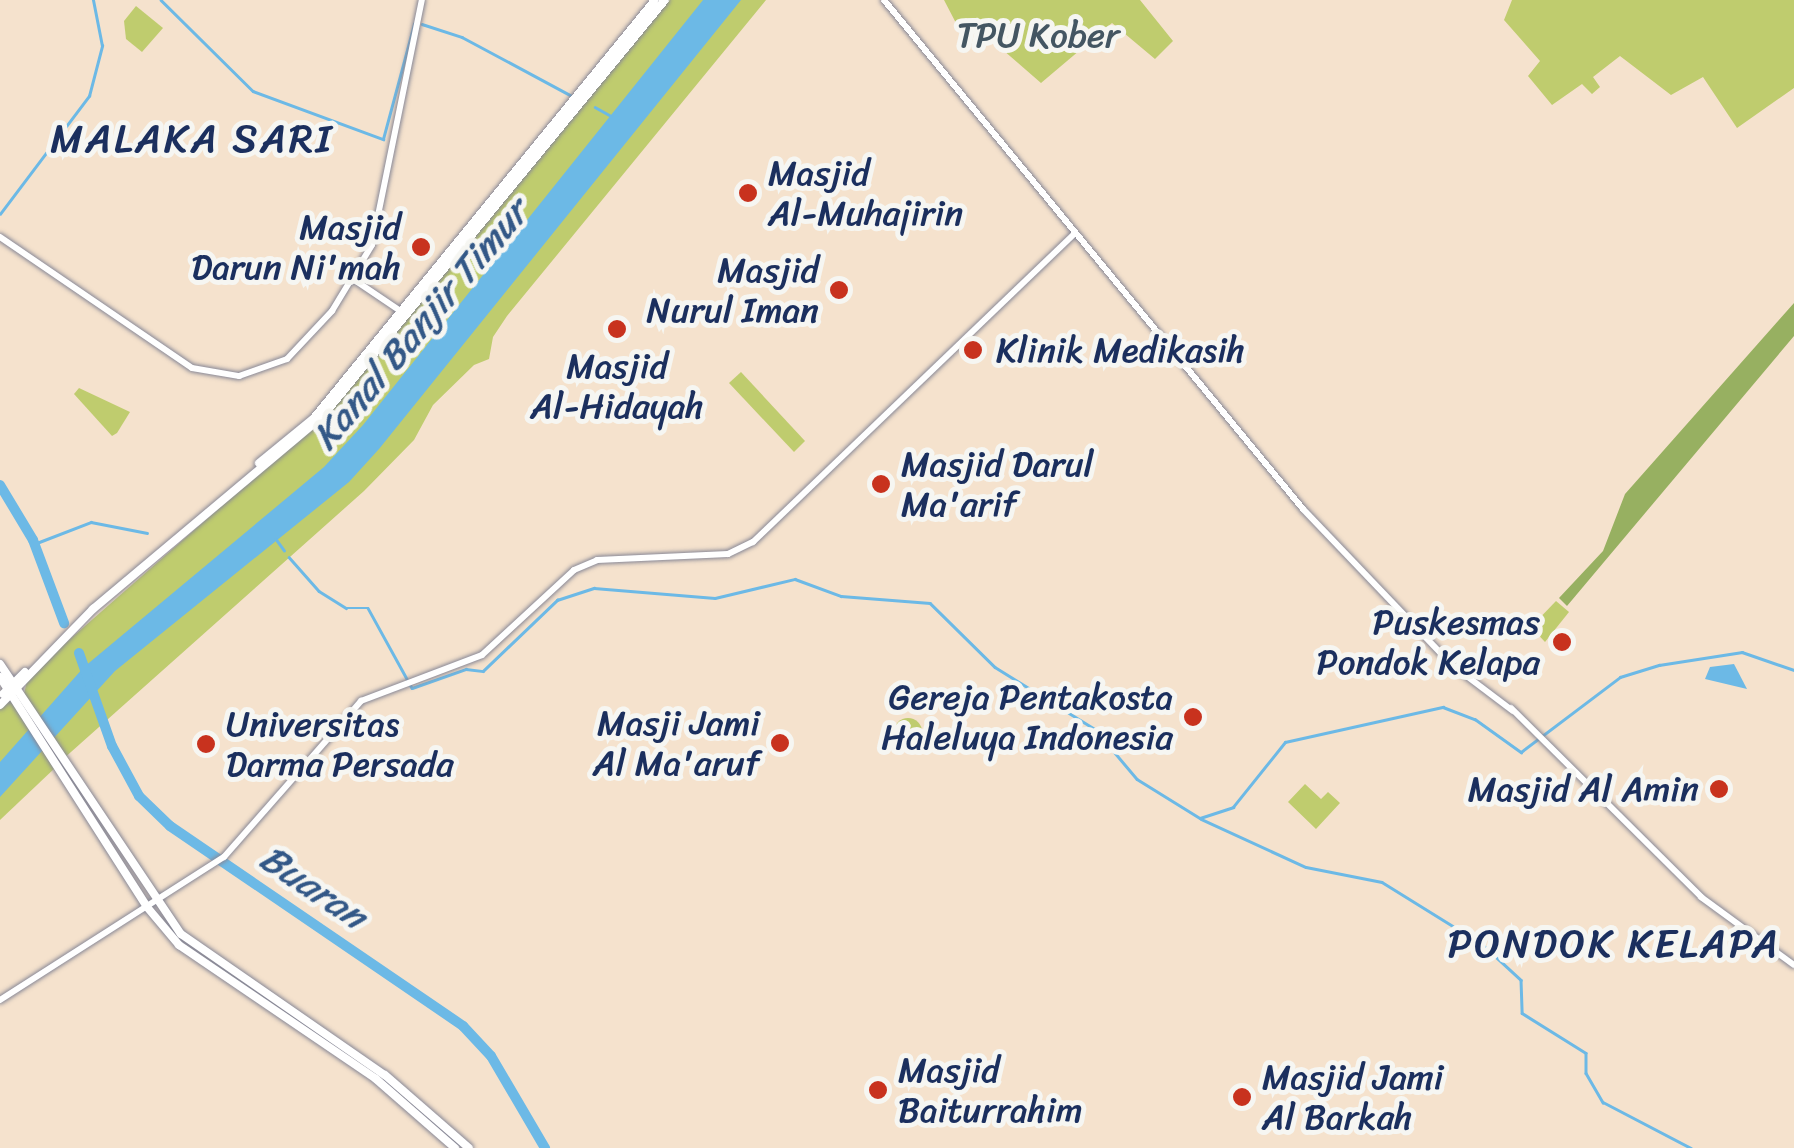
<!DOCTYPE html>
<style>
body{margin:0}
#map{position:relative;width:1794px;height:1148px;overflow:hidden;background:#f5e2cd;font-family:Sriracha,sans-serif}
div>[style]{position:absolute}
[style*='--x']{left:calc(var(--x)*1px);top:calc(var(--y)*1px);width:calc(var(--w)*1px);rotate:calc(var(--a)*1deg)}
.green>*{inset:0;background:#bfcc6e}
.round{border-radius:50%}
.forest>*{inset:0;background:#97b061}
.water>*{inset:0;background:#6cb9e6}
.stream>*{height:2.5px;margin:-1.25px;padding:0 1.25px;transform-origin:1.25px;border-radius:1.25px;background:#6cb9e6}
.river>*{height:10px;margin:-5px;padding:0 5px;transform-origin:5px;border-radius:5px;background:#6cb9e6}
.roads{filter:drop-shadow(0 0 2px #888896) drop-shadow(0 0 2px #888896)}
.minor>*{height:6px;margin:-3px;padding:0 3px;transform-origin:3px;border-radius:3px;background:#fff}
.major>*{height:8px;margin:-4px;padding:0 4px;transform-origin:4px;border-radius:4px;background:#fff}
.dots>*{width:28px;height:28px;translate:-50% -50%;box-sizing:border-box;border:5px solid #f6f6f2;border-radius:50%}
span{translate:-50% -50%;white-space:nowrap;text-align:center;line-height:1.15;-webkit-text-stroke:10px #f6f6f2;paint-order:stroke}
.park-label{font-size:35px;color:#445662}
.poi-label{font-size:35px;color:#1b2f5e}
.left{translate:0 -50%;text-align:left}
.right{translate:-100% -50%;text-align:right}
.water-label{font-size:38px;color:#335887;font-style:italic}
.quarter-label{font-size:40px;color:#1b2f5e;letter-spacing:2.5px}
</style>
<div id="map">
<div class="green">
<div style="clip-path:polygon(665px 0,766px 0,507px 316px,493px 337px,489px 359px,474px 365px,433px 405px,414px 440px,364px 491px,62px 760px,24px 694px,28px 676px,307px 431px)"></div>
<div style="clip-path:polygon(944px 0,1140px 0,1173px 41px,1155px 59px,1112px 23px,1041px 83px,966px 18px,957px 25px)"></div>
<div style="clip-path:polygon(1512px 0,1794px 0,1794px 88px,1737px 128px,1703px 77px,1671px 95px,1620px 56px,1593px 77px,1600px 87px,1592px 94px,1582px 84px,1552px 105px,1528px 76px,1540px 61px,1504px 20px)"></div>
<div style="clip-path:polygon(136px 6px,163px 28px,142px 52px,126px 39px,124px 21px)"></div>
<div style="clip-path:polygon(741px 372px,805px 441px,794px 452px,729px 383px)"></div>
<div style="clip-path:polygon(79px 388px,130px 412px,117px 433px,112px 436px,74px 394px)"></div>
<div style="clip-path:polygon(1556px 601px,1569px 612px,1545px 642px,1531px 627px)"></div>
<div style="clip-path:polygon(11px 693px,56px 767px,0 820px,0 705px)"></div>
<div class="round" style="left:894px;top:718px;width:28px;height:28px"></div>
<div style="clip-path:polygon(1305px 784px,1321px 799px,1328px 792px,1340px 803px,1316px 829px,1288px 802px)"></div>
</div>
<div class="forest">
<div style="clip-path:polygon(1794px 303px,1794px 336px,1567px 606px,1559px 598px,1603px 551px,1625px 494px)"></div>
</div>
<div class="water">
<div style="clip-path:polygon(703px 0,741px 0,379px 449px,349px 482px,115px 671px,0 797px,0 762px,84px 667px,324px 467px,363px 425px)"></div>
<div style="clip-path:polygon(1734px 664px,1747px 689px,1705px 679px,1710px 667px)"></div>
</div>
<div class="stream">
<div style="--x:161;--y:0;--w:129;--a:44.7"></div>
<div style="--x:253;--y:91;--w:139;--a:20.3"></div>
<div style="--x:383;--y:139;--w:119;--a:-74.9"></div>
<div style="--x:422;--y:24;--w:42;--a:18"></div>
<div style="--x:462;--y:37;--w:123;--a:28.2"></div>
<div style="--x:595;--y:107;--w:18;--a:29"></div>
<div style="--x:0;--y:214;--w:148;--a:-53"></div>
<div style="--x:89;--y:96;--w:52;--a:-75.4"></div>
<div style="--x:102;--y:46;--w:47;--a:-101.1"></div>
<div style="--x:276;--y:539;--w:14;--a:54"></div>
<div style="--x:34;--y:544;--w:61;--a:-21.1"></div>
<div style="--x:91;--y:522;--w:57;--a:11.1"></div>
<div style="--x:289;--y:557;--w:45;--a:48.6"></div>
<div style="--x:319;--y:591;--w:32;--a:32"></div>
<div style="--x:346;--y:608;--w:22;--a:0"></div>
<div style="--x:368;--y:608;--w:91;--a:61.2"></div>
<div style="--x:412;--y:688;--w:57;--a:-19.4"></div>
<div style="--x:466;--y:669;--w:17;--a:7"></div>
<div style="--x:483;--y:671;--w:103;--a:-43.8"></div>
<div style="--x:557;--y:600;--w:39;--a:-18"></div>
<div style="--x:594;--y:588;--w:121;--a:4.7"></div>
<div style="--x:715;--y:598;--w:82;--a:-13.4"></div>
<div style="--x:795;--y:579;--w:49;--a:20.3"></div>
<div style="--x:841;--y:596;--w:89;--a:4.5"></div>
<div style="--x:930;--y:603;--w:91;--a:44.6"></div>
<div style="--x:995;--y:667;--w:118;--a:31.8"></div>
<div style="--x:1095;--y:729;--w:65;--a:50"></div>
<div style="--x:1137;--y:779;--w:74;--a:31.8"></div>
<div style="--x:1200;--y:818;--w:35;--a:-18"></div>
<div style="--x:1233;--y:807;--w:83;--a:-51.3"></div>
<div style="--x:1285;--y:742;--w:162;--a:-12.5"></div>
<div style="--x:1443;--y:707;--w:34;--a:21"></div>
<div style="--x:1475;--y:719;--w:57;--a:35.7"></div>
<div style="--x:1521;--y:752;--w:124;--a:-37.1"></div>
<div style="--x:1620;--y:677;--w:41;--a:-17.1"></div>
<div style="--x:1659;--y:665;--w:84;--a:-8.9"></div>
<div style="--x:1742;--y:652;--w:55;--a:19.1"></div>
<div style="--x:1201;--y:819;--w:115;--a:24.6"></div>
<div style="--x:1306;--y:867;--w:77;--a:11.2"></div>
<div style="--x:1382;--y:882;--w:118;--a:31.8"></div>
<div style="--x:1482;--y:944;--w:53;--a:42.7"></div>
<div style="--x:1521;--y:980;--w:33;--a:88"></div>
<div style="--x:1522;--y:1013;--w:75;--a:32"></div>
<div style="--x:1586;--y:1053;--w:20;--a:90"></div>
<div style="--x:1586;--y:1073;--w:34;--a:60"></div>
<div style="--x:1603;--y:1102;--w:99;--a:27.6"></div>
</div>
<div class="river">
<div style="--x:0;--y:485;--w:64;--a:59"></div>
<div style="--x:33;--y:540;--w:89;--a:69.5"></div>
<div style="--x:79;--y:653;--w:99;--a:70.5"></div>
<div style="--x:112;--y:746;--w:57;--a:61.6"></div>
<div style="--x:139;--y:796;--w:43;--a:44.1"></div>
<div style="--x:170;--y:826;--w:355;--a:34.3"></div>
<div style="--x:463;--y:1026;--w:41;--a:47"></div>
<div style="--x:491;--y:1056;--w:107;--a:59.6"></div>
</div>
<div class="roads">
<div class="minor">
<div style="--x:884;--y:0;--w:659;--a:50.54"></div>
<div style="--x:1303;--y:509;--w:216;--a:46.3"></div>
<div style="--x:1452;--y:665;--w:76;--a:37"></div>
<div style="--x:0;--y:237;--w:232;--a:34.3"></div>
<div style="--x:192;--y:368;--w:48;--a:9.7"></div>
<div style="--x:239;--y:376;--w:51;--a:-19.5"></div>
<div style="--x:287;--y:359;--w:66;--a:-46.8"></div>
<div style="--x:332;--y:311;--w:77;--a:-58.8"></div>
<div style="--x:372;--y:245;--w:250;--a:-78.5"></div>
<div style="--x:353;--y:279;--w:59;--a:34"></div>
<div style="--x:1511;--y:708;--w:268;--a:44.8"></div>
<div style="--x:1701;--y:897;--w:115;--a:36.2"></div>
<div style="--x:0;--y:1000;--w:266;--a:-32.6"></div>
<div style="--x:224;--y:857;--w:208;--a:-48.7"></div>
<div style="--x:361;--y:701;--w:129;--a:-20.8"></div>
<div style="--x:482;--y:655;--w:125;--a:-42.7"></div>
<div style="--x:574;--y:570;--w:25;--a:-23"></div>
<div style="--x:597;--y:560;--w:131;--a:-2.6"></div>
<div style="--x:728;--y:554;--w:28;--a:-26"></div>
<div style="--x:753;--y:542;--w:445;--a:-43.8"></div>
</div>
<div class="major">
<div style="--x:259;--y:463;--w:71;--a:-39.3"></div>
<div style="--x:314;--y:418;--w:539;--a:-50.79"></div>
<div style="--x:0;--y:664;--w:325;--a:56.2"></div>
<div style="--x:181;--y:934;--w:248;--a:34.7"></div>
<div style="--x:385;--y:1075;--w:111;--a:41"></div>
<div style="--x:0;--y:677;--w:273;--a:57.4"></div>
<div style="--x:147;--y:907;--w:50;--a:49.9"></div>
<div style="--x:179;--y:945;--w:238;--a:34.2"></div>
<div style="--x:376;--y:1079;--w:105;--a:41.1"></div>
<div style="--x:3;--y:694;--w:31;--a:-45"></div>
<div style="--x:0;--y:705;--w:134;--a:-45.9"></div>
<div style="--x:93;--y:609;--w:297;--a:-40"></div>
<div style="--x:321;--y:418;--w:541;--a:-50.55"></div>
</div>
</div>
<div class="dots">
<div style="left:748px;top:193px;background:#c8321e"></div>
<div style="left:421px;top:247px;background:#c8321e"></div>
<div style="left:839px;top:290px;background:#c8321e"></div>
<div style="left:617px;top:329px;background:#c8321e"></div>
<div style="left:973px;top:350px;background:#c8321e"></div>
<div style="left:881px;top:484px;background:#c8321e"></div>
<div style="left:1562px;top:642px;background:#c8321e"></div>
<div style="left:1193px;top:717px;background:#c8321e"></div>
<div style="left:780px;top:743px;background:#c8321e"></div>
<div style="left:206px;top:744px;background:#c8321e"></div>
<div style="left:1719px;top:789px;background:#c8321e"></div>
<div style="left:878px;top:1090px;background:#c8321e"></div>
<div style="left:1242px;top:1097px;background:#c8321e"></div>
</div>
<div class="park-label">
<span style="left:1038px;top:35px">TPU Kober</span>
</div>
<div class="poi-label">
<span class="left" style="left:768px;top:193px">Masjid<br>Al-Muhajirin</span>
<span class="right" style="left:401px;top:247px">Masjid<br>Darun Ni'mah</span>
<span class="right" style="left:819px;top:290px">Masjid<br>Nurul Iman</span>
<span class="left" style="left:996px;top:350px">Klinik Medikasih</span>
<span style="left:617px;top:386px">Masjid<br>Al-Hidayah</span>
<span class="left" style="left:901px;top:484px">Masjid Darul<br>Ma'arif</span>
<span class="right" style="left:1540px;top:642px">Puskesmas<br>Pondok Kelapa</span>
<span class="right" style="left:1173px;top:717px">Gereja Pentakosta<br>Haleluya Indonesia</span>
<span class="right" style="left:760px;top:743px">Masji Jami<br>Al Ma'aruf</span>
<span class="left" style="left:226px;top:744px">Universitas<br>Darma Persada</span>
<span class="right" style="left:1699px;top:789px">Masjid Al Amin</span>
<span class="left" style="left:898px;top:1090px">Masjid<br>Baiturrahim</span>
<span class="left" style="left:1262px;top:1097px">Masjid Jami<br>Al Barkah</span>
</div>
<div class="water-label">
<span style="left:420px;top:325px;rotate:-50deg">Kanal Banjir Timur</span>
<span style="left:313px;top:887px;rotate:34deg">Buaran</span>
</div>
<div class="quarter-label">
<span style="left:192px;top:139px">MALAKA SARI</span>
<span style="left:1614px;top:944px">PONDOK KELAPA</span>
</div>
</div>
